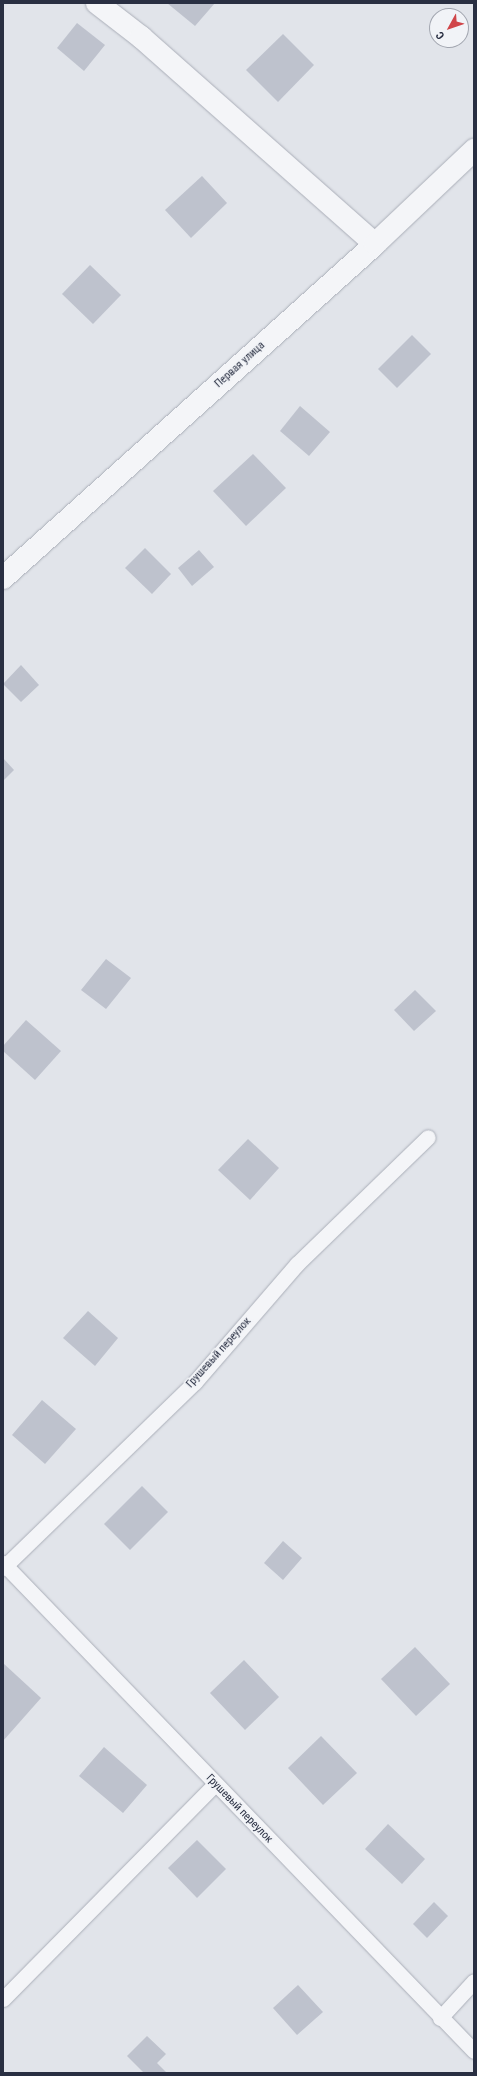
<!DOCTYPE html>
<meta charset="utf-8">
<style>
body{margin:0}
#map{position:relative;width:477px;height:2076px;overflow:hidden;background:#e1e4ea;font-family:"Roboto Condensed",sans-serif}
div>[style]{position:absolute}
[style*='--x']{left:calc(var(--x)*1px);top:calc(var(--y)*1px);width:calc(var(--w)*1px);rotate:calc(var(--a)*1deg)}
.building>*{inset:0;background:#bec2cd}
.roads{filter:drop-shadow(0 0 1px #aaaeb8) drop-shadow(0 0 1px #aaaeb8)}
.service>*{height:15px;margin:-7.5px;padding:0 7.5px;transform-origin:7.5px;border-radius:7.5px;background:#f4f5f8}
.minor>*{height:22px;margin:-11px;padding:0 11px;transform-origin:11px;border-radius:11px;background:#f4f5f8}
span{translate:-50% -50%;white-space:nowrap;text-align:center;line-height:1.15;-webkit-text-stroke:3px #f1f3f7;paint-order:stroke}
.street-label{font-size:11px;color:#292f42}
.frame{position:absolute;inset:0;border:4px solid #292f42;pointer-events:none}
.north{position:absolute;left:429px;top:8px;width:40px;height:40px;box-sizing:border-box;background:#f1f3f7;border:1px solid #a1a5af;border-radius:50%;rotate:230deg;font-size:11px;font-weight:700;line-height:16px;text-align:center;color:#292f42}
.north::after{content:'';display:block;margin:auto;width:14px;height:18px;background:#d04549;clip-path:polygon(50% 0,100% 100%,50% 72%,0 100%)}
</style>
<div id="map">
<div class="building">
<div style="clip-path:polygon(167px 3px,215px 3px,195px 26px)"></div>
<div style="clip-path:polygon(77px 23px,105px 45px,84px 71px,57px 48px)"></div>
<div style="clip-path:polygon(283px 34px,314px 65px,278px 102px,246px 70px)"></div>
<div style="clip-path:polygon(202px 176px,227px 203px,191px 238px,165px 210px)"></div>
<div style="clip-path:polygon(90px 265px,121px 295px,93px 324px,62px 294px)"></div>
<div style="clip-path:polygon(412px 335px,431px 354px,397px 388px,378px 369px)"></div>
<div style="clip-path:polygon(300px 406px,330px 432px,309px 456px,280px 431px)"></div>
<div style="clip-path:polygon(253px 454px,286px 488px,246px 526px,213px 491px)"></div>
<div style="clip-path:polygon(145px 548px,171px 574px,152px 594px,125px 568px)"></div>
<div style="clip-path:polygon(199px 550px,214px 567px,192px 586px,178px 568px)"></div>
<div style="clip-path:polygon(21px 665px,39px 685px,21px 702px,3px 684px)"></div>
<div style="clip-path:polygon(3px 758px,14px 770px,3px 781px)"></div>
<div style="clip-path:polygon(106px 959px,131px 978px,106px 1009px,81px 990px)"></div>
<div style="clip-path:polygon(415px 990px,436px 1011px,414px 1031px,394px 1010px)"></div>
<div style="clip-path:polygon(26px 1020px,61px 1051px,35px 1080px,3px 1051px,3px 1046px)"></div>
<div style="clip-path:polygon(248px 1139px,279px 1168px,250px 1200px,218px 1170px)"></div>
<div style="clip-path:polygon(88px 1311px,118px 1338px,95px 1366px,63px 1338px)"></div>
<div style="clip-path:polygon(42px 1400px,76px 1429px,45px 1464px,12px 1435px)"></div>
<div style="clip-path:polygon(142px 1486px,168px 1512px,130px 1550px,104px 1524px)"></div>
<div style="clip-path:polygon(283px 1541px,302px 1558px,283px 1580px,264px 1563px)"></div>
<div style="clip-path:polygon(415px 1647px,450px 1684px,416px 1716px,381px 1679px)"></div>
<div style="clip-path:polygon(244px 1660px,279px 1697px,245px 1730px,210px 1693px)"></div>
<div style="clip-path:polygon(3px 1663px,41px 1698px,3px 1741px)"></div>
<div style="clip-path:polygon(321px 1736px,357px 1773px,323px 1805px,288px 1768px)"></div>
<div style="clip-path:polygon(104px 1747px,147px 1785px,123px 1813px,79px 1776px)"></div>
<div style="clip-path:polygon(388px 1824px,425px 1859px,402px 1884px,365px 1849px)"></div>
<div style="clip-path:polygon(197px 1840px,226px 1869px,197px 1898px,168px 1868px)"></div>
<div style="clip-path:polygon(434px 1902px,448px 1916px,427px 1938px,413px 1924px)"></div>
<div style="clip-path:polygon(298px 1985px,323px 2012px,297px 2035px,273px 2008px)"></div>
<div style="clip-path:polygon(147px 2036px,166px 2054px,157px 2063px,167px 2073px,144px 2073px,127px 2056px)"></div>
</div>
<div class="roads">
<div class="service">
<div style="--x:3;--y:1563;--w:678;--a:46.02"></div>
<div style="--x:3;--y:1568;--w:267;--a:-44.1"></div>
<div style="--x:195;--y:1382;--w:156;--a:-49.2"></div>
<div style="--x:297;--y:1264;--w:182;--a:-44.1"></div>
<div style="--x:3;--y:1999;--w:302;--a:-45.4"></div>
<div style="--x:440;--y:2018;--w:50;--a:-47.4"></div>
</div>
<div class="minor">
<div style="--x:97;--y:3;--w:56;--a:37.7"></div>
<div style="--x:141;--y:37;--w:312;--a:41.5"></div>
<div style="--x:3;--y:578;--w:500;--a:-41.9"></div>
<div style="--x:375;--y:244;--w:137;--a:-43.5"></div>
</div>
</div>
<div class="street-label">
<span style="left:240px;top:365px;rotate:-42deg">Первая улица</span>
<span style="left:219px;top:1353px;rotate:-48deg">Грушевый переулок</span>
<span style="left:239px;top:1809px;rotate:46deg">Грушевый переулок</span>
</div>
<div class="frame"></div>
<div class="north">С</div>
</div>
